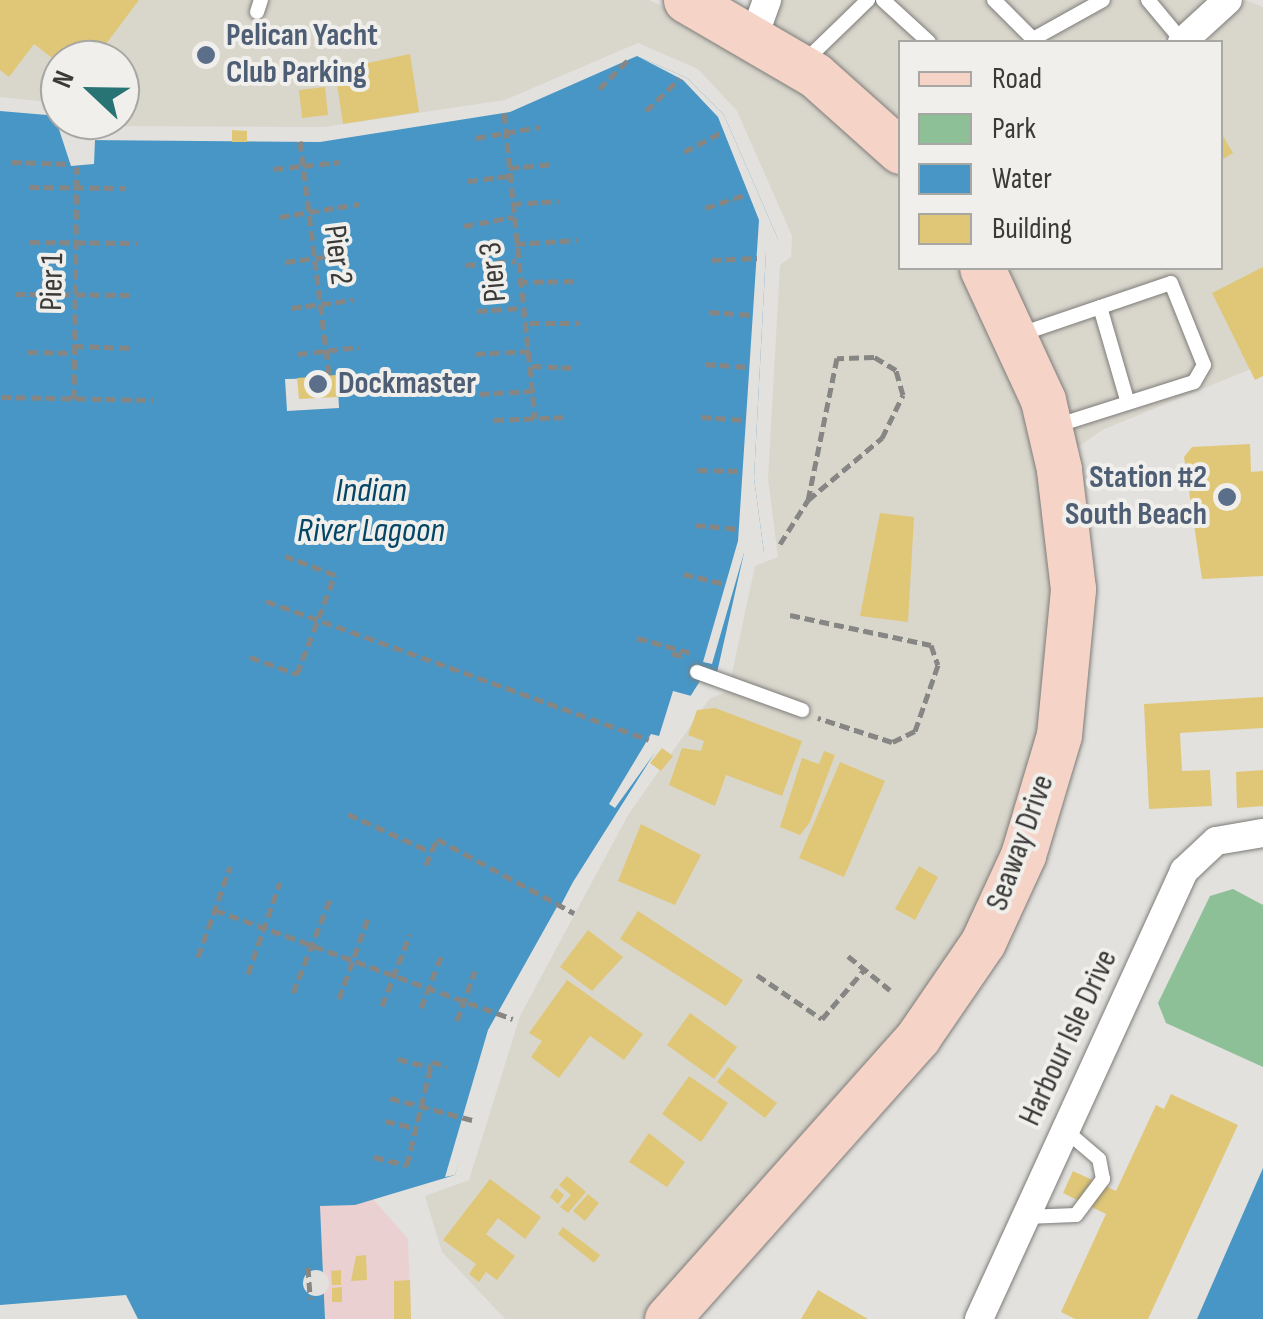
<!DOCTYPE html>
<style>
body{margin:0}
#map{position:relative;width:1263px;height:1319px;overflow:hidden;background:#e2e1de;font-family:"Sofia Sans Condensed",sans-serif}
div>[style]{position:absolute}
[style*='--x']{left:calc(var(--x)*1px);top:calc(var(--y)*1px);width:calc(var(--w)*1px);rotate:calc(var(--a)*1deg)}
.built>*{inset:0;background:#d9d6cc}
.industrial>*{inset:0;background:#ebd0d1}
.green>*{inset:0;background:#8dc096}
.water>*{inset:0;background:#4896c5}
.pier>*{inset:0;background:#e2e1de}
.round{border-radius:50%}
.building>*{inset:0;background:#e0c777}
.path>*{height:5px;margin-top:-2.5px;transform-origin:0;background:repeating-linear-gradient(90deg,#868684 0 10px,transparent 0 15px)}
.roads{filter:drop-shadow(0 0 2px #7d7c79) drop-shadow(0 0 2px #7d7c79)}
.service>*{height:14px;margin:-7px;padding:0 7px;transform-origin:7px;border-radius:7px;background:#fff}
.minor>*{height:28px;margin:-14px;padding:0 14px;transform-origin:14px;border-radius:14px;background:#fff}
.primary>*{height:45px;margin:-22.5px;padding:0 22.5px;transform-origin:22.5px;border-radius:22.5px;background:#f5d4c7}
.dots>*{width:28px;height:28px;translate:-50% -50%;box-sizing:border-box;border:5px solid #f0efec;border-radius:50%}
span{translate:-50% -50%;white-space:nowrap;text-align:center;line-height:1.15;-webkit-text-stroke:8px #f0efec;paint-order:stroke}
.service-label{font-size:32px;color:#4e5e75;font-weight:700}
.left{translate:0 -50%;text-align:left}
.right{translate:-100% -50%;text-align:right}
.street-label{font-size:32px;color:#3a3a39}
.water-label{font-size:35px;color:#044666;font-style:italic}
.legend{position:absolute;left:898px;top:40px;width:325px;height:230px;box-sizing:border-box;background:#f0efec;border:2px solid #a7a7a4;margin:0;padding:12px 18px;list-style:none;font-size:30px;color:#3a3a39}
.legend li{display:flex;align-items:center;gap:20px;height:50px}
.legend b{width:50px;border:2px solid #a7a7a4}
.north{position:absolute;left:40px;top:40px;width:100px;height:100px;box-sizing:border-box;background:#f0efec;border:2px solid #a7a7a4;border-radius:50%;rotate:292deg;font-size:28px;font-weight:700;line-height:40px;text-align:center;color:#3a3a39}
.north::after{content:'';display:block;margin:auto;width:35px;height:45px;background:#287373;clip-path:polygon(50% 0,100% 100%,50% 72%,0 100%)}
</style>
<div id="map">
<div class="built">
<div style="clip-path:polygon(0 0,649px 0,748px 48px,900px 171px,900px 268px,966px 268px,981px 291px,1045px 471px,1057px 663px,1009px 849px,970px 935px,906px 1028px,648px 1319px,505px 1319px,442px 1252px,425px 1196px,469px 1180px,520px 1016px,628px 815px,710px 698px,728px 692px,755px 566px,778px 557px,768px 479px,780px 265px,791px 257px,792px 236px,737px 111px,698px 69px,638px 43px,505px 100px,324px 127px,91px 126px,84px 120px,120px 120px,120px 60px,60px 60px,60px 103px,0 97px)"></div>
<div style="clip-path:polygon(783px 0,1209px 0,1159px 42px,900px 42px,900px 132px,771px 31px)"></div>
<div style="clip-path:polygon(1245px 0,1263px 7px,1263px 364px,1102px 430px,1070px 453px,998px 268px,1220px 268px,1220px 42px,1206px 42px)"></div>
</div>
<div class="industrial">
<div style="clip-path:polygon(373px 1199px,408px 1239px,411px 1319px,325px 1319px,319px 1205px)"></div>
</div>
<div class="green">
<div style="clip-path:polygon(1233px 889px,1263px 905px,1263px 1067px,1166px 1023px,1158px 1003px,1210px 896px)"></div>
</div>
<div class="water">
<div style="clip-path:polygon(637px 56px,687px 78px,724px 115px,778px 239px,778px 252px,766px 252px,754px 478px,764px 553px,744px 553px,714px 686px,700px 681px,573px 882px,506px 1010px,455px 1175px,355px 1205px,320px 1206px,325px 1319px,138px 1319px,126px 1295px,0 1305px,0 111px,59px 116px,86px 140px,320px 142px,510px 112px)"></div>
<div style="clip-path:polygon(1263px 1168px,1263px 1319px,1197px 1319px)"></div>
</div>
<div class="pier">
<div style="clip-path:polygon(637px 56px,687px 78px,724px 115px,778px 239px,778px 252px,766px 252px,754px 478px,764px 553px,744px 553px,712px 664px,703px 662px,738px 541px,759px 220px,718px 117px,683px 80px)"></div>
<div style="clip-path:polygon(53px 111px,95px 140px,94px 164px,71px 166px)"></div>
<div style="clip-path:polygon(390px 377px,391px 387px,338px 389px,339px 408px,287px 411px,285px 379px)"></div>
<div style="clip-path:polygon(673px 691px,695px 697px,615px 808px,609px 804px,651px 734px,659px 736px)"></div>
<div style="clip-path:polygon(558px 905px,565px 909px,519px 994px,455px 1175px,445px 1177px,488px 1030px)"></div>
<div class="round" style="left:303px;top:1270px;width:26px;height:26px"></div>
</div>
<div class="building">
<div style="clip-path:polygon(0 0,139px 0,94px 60px,60px 64px,34px 44px,9px 77px,0 70px)"></div>
<div style="clip-path:polygon(410px 54px,419px 112px,343px 124px,335px 70px)"></div>
<div style="clip-path:polygon(325px 87px,328px 115px,302px 118px,299px 90px)"></div>
<div style="clip-path:polygon(232px 130px,247px 131px,247px 142px,232px 142px)"></div>
<div style="clip-path:polygon(1220px 131px,1233px 153px,1220px 161px)"></div>
<div style="clip-path:polygon(1263px 267px,1263px 376px,1255px 380px,1212px 293px)"></div>
<div style="clip-path:polygon(336px 375px,338px 397px,299px 399px,297px 378px)"></div>
<div style="clip-path:polygon(1250px 444px,1251px 472px,1263px 471px,1263px 576px,1202px 579px,1184px 457px,1192px 447px)"></div>
<div style="clip-path:polygon(880px 513px,914px 517px,908px 622px,860px 616px)"></div>
<div style="clip-path:polygon(1263px 697px,1263px 728px,1180px 733px,1182px 771px,1210px 770px,1212px 806px,1149px 809px,1144px 704px)"></div>
<div style="clip-path:polygon(715px 708px,802px 741px,782px 796px,726px 775px,715px 806px,669px 785px,682px 748px,701px 751px,704px 741px,688px 735px,697px 710px)"></div>
<div style="clip-path:polygon(662px 748px,673px 756px,661px 771px,650px 763px)"></div>
<div style="clip-path:polygon(824px 751px,835px 755px,810px 822px,800px 835px,780px 827px,802px 758px,819px 764px)"></div>
<div style="clip-path:polygon(840px 762px,885px 781px,844px 877px,799px 858px)"></div>
<div style="clip-path:polygon(1263px 770px,1263px 806px,1237px 808px,1236px 772px)"></div>
<div style="clip-path:polygon(641px 824px,701px 855px,675px 905px,618px 881px)"></div>
<div style="clip-path:polygon(919px 866px,938px 877px,915px 920px,895px 909px)"></div>
<div style="clip-path:polygon(638px 911px,743px 980px,726px 1006px,620px 939px)"></div>
<div style="clip-path:polygon(588px 930px,623px 957px,592px 991px,560px 967px)"></div>
<div style="clip-path:polygon(567px 980px,643px 1034px,624px 1060px,590px 1036px,559px 1078px,531px 1057px,542px 1041px,529px 1033px)"></div>
<div style="clip-path:polygon(690px 1013px,737px 1047px,714px 1079px,667px 1045px)"></div>
<div style="clip-path:polygon(728px 1067px,777px 1103px,765px 1118px,717px 1082px)"></div>
<div style="clip-path:polygon(689px 1076px,728px 1103px,701px 1142px,662px 1114px)"></div>
<div style="clip-path:polygon(1171px 1094px,1238px 1125px,1148px 1319px,1075px 1319px,1061px 1312px,1106px 1214px,1063px 1193px,1073px 1171px,1116px 1191px,1156px 1105px,1164px 1109px)"></div>
<div style="clip-path:polygon(649px 1133px,685px 1162px,667px 1187px,629px 1162px)"></div>
<div style="clip-path:polygon(567px 1176px,586px 1192px,568px 1213px,560px 1207px,571px 1195px,559px 1185px)"></div>
<div style="clip-path:polygon(490px 1179px,541px 1217px,525px 1239px,498px 1218px,486px 1234px,515px 1256px,497px 1280px,486px 1272px,479px 1282px,469px 1274px,476px 1264px,443px 1240px)"></div>
<div style="clip-path:polygon(556px 1188px,564px 1195px,558px 1204px,550px 1197px)"></div>
<div style="clip-path:polygon(588px 1194px,599px 1203px,585px 1221px,573px 1211px)"></div>
<div style="clip-path:polygon(563px 1227px,600px 1255px,594px 1263px,558px 1234px)"></div>
<div style="clip-path:polygon(366px 1255px,367px 1280px,351px 1281px,356px 1256px)"></div>
<div style="clip-path:polygon(341px 1270px,341px 1285px,332px 1285px,331px 1271px)"></div>
<div style="clip-path:polygon(410px 1280px,411px 1319px,394px 1319px,394px 1281px)"></div>
<div style="clip-path:polygon(342px 1287px,342px 1302px,332px 1302px,332px 1288px)"></div>
<div style="clip-path:polygon(818px 1290px,868px 1319px,801px 1319px)"></div>
</div>
<div class="path">
<div style="--x:599;--y:89;--w:40;--a:-45"></div>
<div style="--x:646;--y:111;--w:47;--a:-44.1"></div>
<div style="--x:504;--y:113;--w:307;--a:84.2"></div>
<div style="--x:476;--y:138;--w:64;--a:-9.9"></div>
<div style="--x:300;--y:141;--w:236;--a:82.9"></div>
<div style="--x:684;--y:152;--w:43;--a:-27.8"></div>
<div style="--x:11;--y:162;--w:60;--a:1.9"></div>
<div style="--x:509;--y:168;--w:44;--a:-5.2"></div>
<div style="--x:274;--y:169;--w:66;--a:-6.1"></div>
<div style="--x:468;--y:181;--w:41;--a:-7"></div>
<div style="--x:29;--y:187;--w:97;--a:0.6"></div>
<div style="--x:512;--y:204;--w:47;--a:-3.7"></div>
<div style="--x:705;--y:208;--w:44;--a:-18.4"></div>
<div style="--x:279;--y:217;--w:81;--a:-9.2"></div>
<div style="--x:464;--y:226;--w:50;--a:-10.4"></div>
<div style="--x:30;--y:242;--w:107;--a:0.5"></div>
<div style="--x:515;--y:244;--w:63;--a:-3.6"></div>
<div style="--x:711;--y:260;--w:46;--a:-2.5"></div>
<div style="--x:285;--y:262;--w:63;--a:-7.4"></div>
<div style="--x:466;--y:265;--w:50;--a:-4.6"></div>
<div style="--x:518;--y:282;--w:60;--a:-1"></div>
<div style="--x:15;--y:294;--w:121;--a:0.5"></div>
<div style="--x:291;--y:308;--w:63;--a:-7.4"></div>
<div style="--x:477;--y:311;--w:43;--a:-4"></div>
<div style="--x:709;--y:312;--w:44;--a:3.9"></div>
<div style="--x:530;--y:323;--w:50;--a:0"></div>
<div style="--x:74;--y:346;--w:60;--a:1.9"></div>
<div style="--x:28;--y:352;--w:46;--a:1.2"></div>
<div style="--x:298;--y:354;--w:61;--a:-6.5"></div>
<div style="--x:475;--y:354;--w:56;--a:-3.1"></div>
<div style="--x:705;--y:364;--w:43;--a:4"></div>
<div style="--x:532;--y:366;--w:46;--a:2.5"></div>
<div style="--x:479;--y:394;--w:54;--a:-3.2"></div>
<div style="--x:1;--y:397;--w:153;--a:1.1"></div>
<div style="--x:74;--y:399;--w:232;--a:-89.3"></div>
<div style="--x:701;--y:417;--w:44;--a:3.9"></div>
<div style="--x:494;--y:420;--w:73;--a:-2.4"></div>
<div style="--x:698;--y:470;--w:44;--a:1.3"></div>
<div style="--x:695;--y:525;--w:44;--a:5.2"></div>
<div style="--x:780;--y:544;--w:52;--a:-57.5"></div>
<div style="--x:808;--y:500;--w:97;--a:-40"></div>
<div style="--x:882;--y:438;--w:48;--a:-64"></div>
<div style="--x:903;--y:395;--w:26;--a:-106"></div>
<div style="--x:896;--y:370;--w:26;--a:-149"></div>
<div style="--x:874;--y:357;--w:37;--a:178"></div>
<div style="--x:837;--y:358;--w:145;--a:101.5"></div>
<div style="--x:683;--y:574;--w:44;--a:13.1"></div>
<div style="--x:266;--y:601;--w:407;--a:19.9"></div>
<div style="--x:790;--y:615;--w:144;--a:12"></div>
<div style="--x:931;--y:645;--w:21;--a:71"></div>
<div style="--x:938;--y:665;--w:70;--a:109.2"></div>
<div style="--x:915;--y:731;--w:25;--a:154"></div>
<div style="--x:892;--y:742;--w:78;--a:-162"></div>
<div style="--x:637;--y:638;--w:57;--a:15.3"></div>
<div style="--x:672;--y:653;--w:13;--a:18"></div>
<div style="--x:250;--y:657;--w:50;--a:19.9"></div>
<div style="--x:297;--y:674;--w:106;--a:-69"></div>
<div style="--x:335;--y:575;--w:53;--a:-159.2"></div>
<div style="--x:348;--y:814;--w:91;--a:24.6"></div>
<div style="--x:426;--y:865;--w:28;--a:-67"></div>
<div style="--x:437;--y:839;--w:156;--a:28.4"></div>
<div style="--x:215;--y:910;--w:317;--a:20.1"></div>
<div style="--x:848;--y:956;--w:54;--a:39"></div>
<div style="--x:198;--y:957;--w:96;--a:-70.4"></div>
<div style="--x:248;--y:974;--w:97;--a:-70.8"></div>
<div style="--x:757;--y:975;--w:78;--a:34.1"></div>
<div style="--x:822;--y:1019;--w:65;--a:-49.4"></div>
<div style="--x:293;--y:993;--w:101;--a:-68.5"></div>
<div style="--x:339;--y:999;--w:86;--a:-70.3"></div>
<div style="--x:382;--y:1006;--w:77;--a:-68.7"></div>
<div style="--x:421;--y:1008;--w:58;--a:-68.7"></div>
<div style="--x:457;--y:1021;--w:53;--a:-70.2"></div>
<div style="--x:398;--y:1059;--w:34;--a:14"></div>
<div style="--x:390;--y:1098;--w:85;--a:15"></div>
<div style="--x:385;--y:1121;--w:32;--a:13"></div>
<div style="--x:374;--y:1157;--w:34;--a:14"></div>
<div style="--x:407;--y:1165;--w:106;--a:-76.4"></div>
<div style="--x:432;--y:1062;--w:16;--a:15"></div>
<div style="--x:308;--y:1267;--w:32;--a:86"></div>
</div>
<div class="roads">
<div class="service">
<div style="--x:883;--y:0;--w:62;--a:42.4"></div>
<div style="--x:994;--y:0;--w:55;--a:45"></div>
<div style="--x:1033;--y:39;--w:80;--a:-29.1"></div>
<div style="--x:1148;--y:0;--w:55;--a:50.2"></div>
<div style="--x:257;--y:12;--w:13;--a:-72"></div>
<div style="--x:805;--y:61;--w:88;--a:-44.1"></div>
<div style="--x:1100;--y:307;--w:97;--a:73.8"></div>
<div style="--x:1021;--y:334;--w:158;--a:-18.8"></div>
<div style="--x:1171;--y:283;--w:88;--a:68.1"></div>
<div style="--x:1204;--y:365;--w:20;--a:120"></div>
<div style="--x:1194;--y:382;--w:146;--a:162.4"></div>
<div style="--x:697;--y:672;--w:112;--a:19.9"></div>
<div style="--x:1026;--y:1217;--w:50;--a:-2.3"></div>
<div style="--x:1076;--y:1215;--w:45;--a:-53.1"></div>
<div style="--x:1103;--y:1179;--w:20;--a:-101"></div>
<div style="--x:1099;--y:1159;--w:45;--a:-139.5"></div>
</div>
<div class="minor">
<div style="--x:754;--y:36;--w:38;--a:-70"></div>
<div style="--x:1182;--y:42;--w:62;--a:-42.4"></div>
<div style="--x:979;--y:1319;--w:493;--a:-65.4"></div>
<div style="--x:1184;--y:871;--w:44;--a:-43.2"></div>
<div style="--x:1216;--y:841;--w:48;--a:-9.7"></div>
</div>
<div class="primary">
<div style="--x:686;--y:0;--w:149;--a:30.2"></div>
<div style="--x:815;--y:75;--w:114;--a:41.8"></div>
<div style="--x:667;--y:1319;--w:378;--a:-48.3"></div>
<div style="--x:918;--y:1037;--w:115;--a:-55.6"></div>
<div style="--x:983;--y:942;--w:96;--a:-65.3"></div>
<div style="--x:1023;--y:855;--w:125;--a:-73.3"></div>
<div style="--x:1059;--y:735;--w:147;--a:-84.5"></div>
<div style="--x:1073;--y:589;--w:121;--a:-96.7"></div>
<div style="--x:1059;--y:469;--w:71;--a:-103.1"></div>
<div style="--x:1043;--y:400;--w:145;--a:-114.8"></div>
</div>
</div>
<div class="dots">
<div style="left:206px;top:55px;background:#5c6f8a"></div>
<div style="left:318px;top:384px;background:#5c6f8a"></div>
<div style="left:1227px;top:497px;background:#5c6f8a"></div>
</div>
<div class="service-label">
<span class="left" style="left:226px;top:55px">Pelican Yacht<br>Club Parking</span>
<span class="left" style="left:338px;top:384px">Dockmaster</span>
<span class="right" style="left:1207px;top:497px">Station #2<br>South Beach</span>
</div>
<div class="street-label">
<span style="left:337px;top:255px;rotate:83deg">Pier 2</span>
<span style="left:494px;top:272px;rotate:-95deg">Pier 3</span>
<span style="left:53px;top:282px;rotate:-89deg">Pier 1</span>
<span style="left:1021px;top:843px;rotate:-70deg">Seaway Drive</span>
<span style="left:1069px;top:1038px;rotate:-65deg">Harbour Isle Drive</span>
</div>
<div class="water-label">
<span style="left:371px;top:511px">Indian<br>River Lagoon</span>
</div>
<ul class="legend">
<li><b style="height:12px;background:#f5d4c7"></b>Road</li>
<li><b style="height:28px;background:#8dc096"></b>Park</li>
<li><b style="height:28px;background:#4896c5"></b>Water</li>
<li><b style="height:28px;background:#e0c777"></b>Building</li>
</ul>
<div class="north">N</div>
</div>
